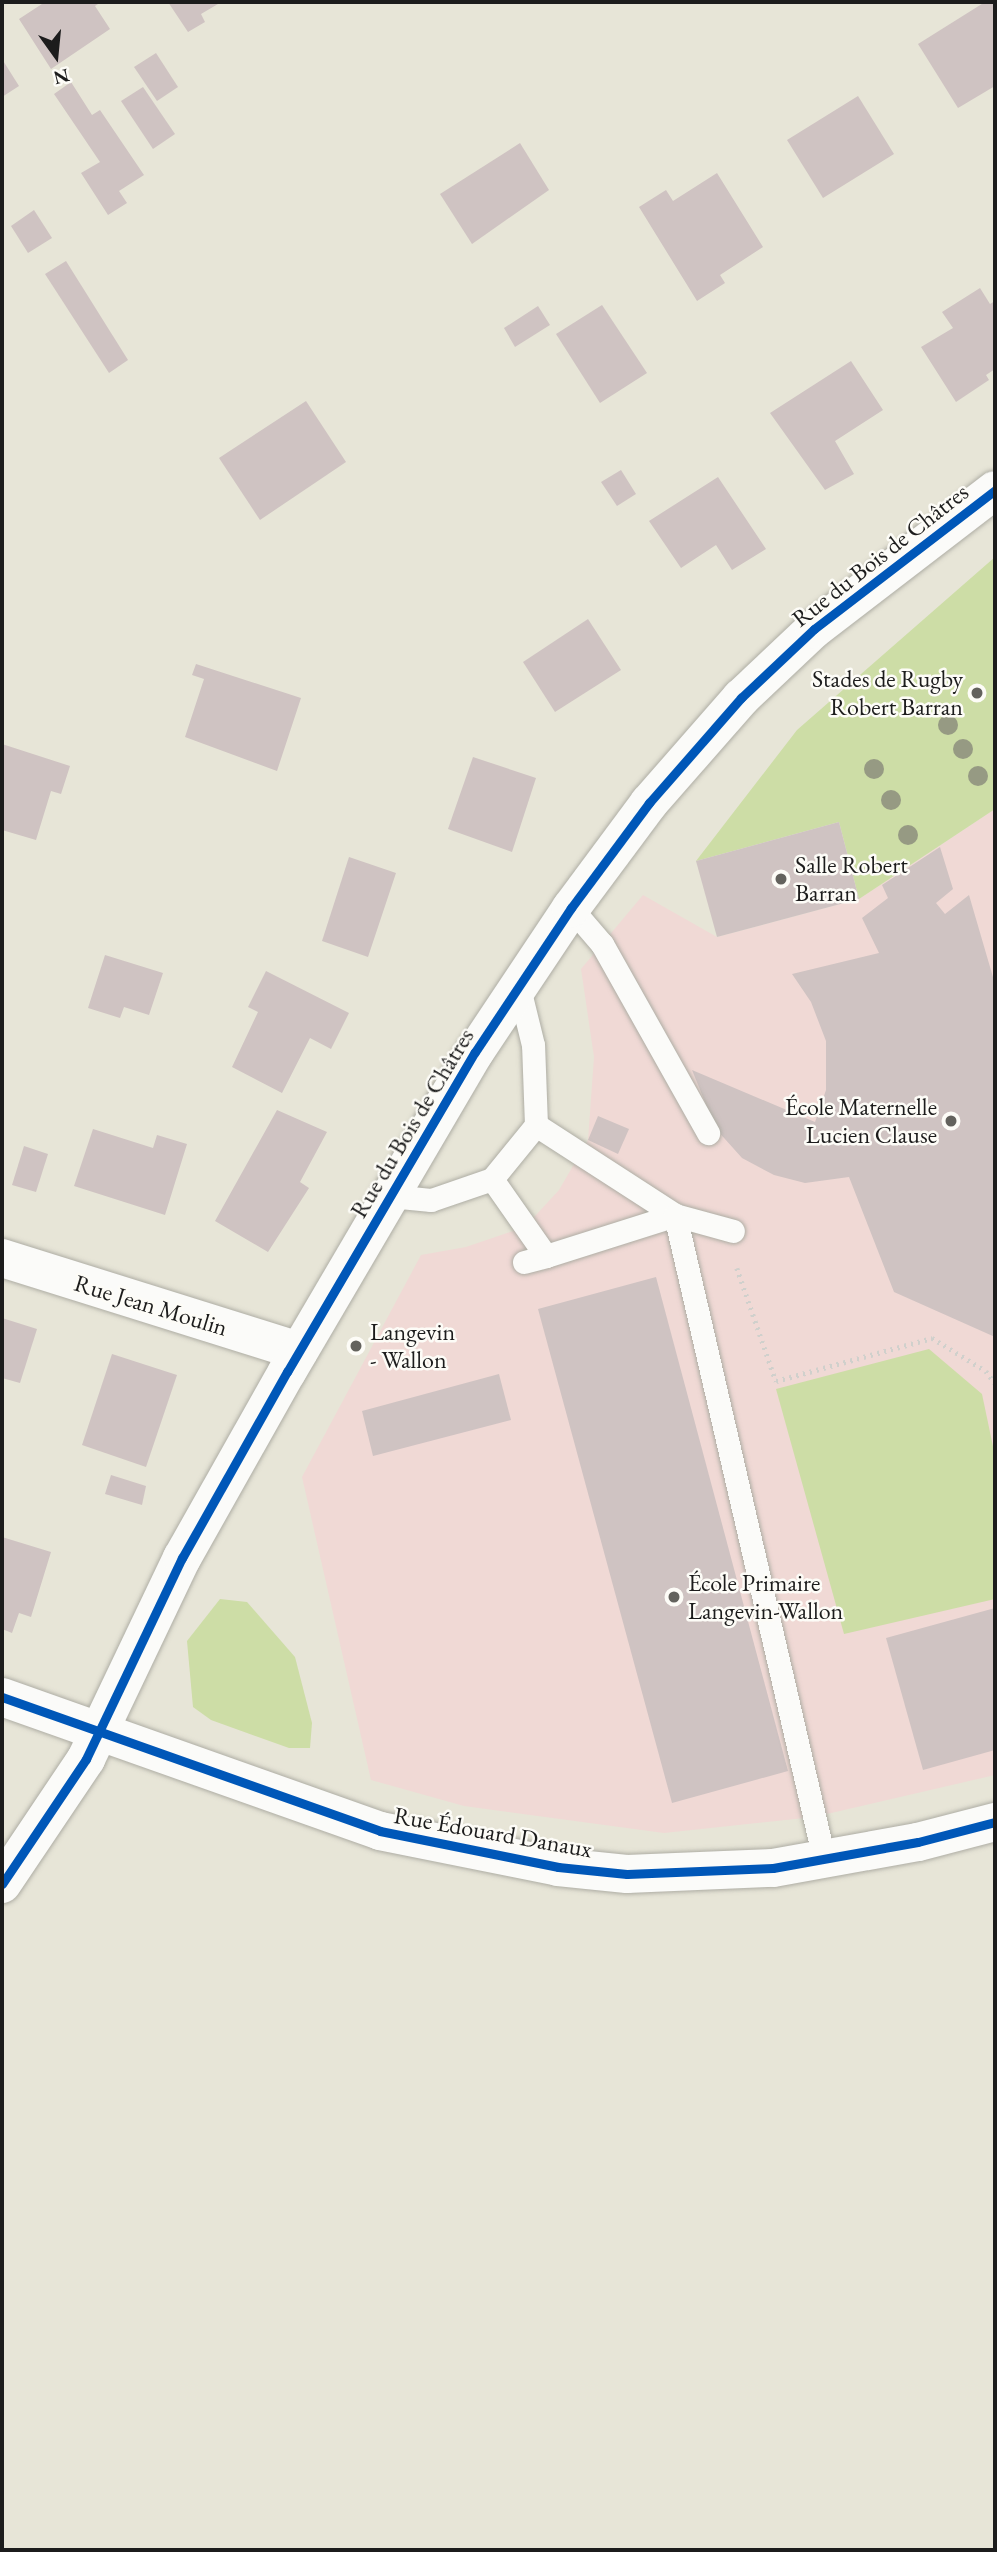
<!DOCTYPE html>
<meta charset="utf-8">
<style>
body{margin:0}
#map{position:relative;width:997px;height:2552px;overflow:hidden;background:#e7e5d7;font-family:"EB Garamond",serif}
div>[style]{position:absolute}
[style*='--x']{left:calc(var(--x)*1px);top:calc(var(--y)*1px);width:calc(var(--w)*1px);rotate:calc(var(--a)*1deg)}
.built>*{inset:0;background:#f0d9d5}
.green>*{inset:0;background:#cddda6}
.building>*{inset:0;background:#cfc3c2}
.path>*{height:4.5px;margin-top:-2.25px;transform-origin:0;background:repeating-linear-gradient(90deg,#d0d0cc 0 2px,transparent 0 7px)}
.roads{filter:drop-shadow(0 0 2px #aeada4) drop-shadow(0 0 2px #aeada4)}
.lane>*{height:23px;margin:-11.5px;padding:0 11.5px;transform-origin:11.5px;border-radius:11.5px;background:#fbfbf9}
.street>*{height:38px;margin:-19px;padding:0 19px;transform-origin:19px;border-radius:19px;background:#fbfbf9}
.cycleway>*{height:9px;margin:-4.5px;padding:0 4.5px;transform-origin:4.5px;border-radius:4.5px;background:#0057b8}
.trees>*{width:20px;height:20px;margin:-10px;border-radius:50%;background:#969a83}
.dots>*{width:19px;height:19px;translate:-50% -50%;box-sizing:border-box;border:4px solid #fdfcf7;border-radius:50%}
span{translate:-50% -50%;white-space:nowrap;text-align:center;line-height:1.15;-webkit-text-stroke:5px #fdfcf7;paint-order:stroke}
.street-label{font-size:24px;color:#1c1c1c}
.poi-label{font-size:24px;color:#1c1c1c}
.right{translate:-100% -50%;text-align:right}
.left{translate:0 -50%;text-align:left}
.frame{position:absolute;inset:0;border:4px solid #1c1c1c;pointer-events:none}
.north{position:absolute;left:21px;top:21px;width:70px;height:70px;-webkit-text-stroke:5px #fdfcf7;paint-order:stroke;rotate:165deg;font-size:19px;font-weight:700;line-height:28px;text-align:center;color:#1c1c1c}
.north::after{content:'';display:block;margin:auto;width:24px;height:32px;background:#1c1c1c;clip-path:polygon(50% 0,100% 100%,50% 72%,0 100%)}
</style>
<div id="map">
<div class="built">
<div style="clip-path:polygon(995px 809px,995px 1775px,814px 1817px,664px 1833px,464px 1806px,371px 1780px,302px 1477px,421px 1255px,466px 1247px,525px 1227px,559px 1190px,588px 1140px,594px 1057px,581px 969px,643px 895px,717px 937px,859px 899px)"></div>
</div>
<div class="green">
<div style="clip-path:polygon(995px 557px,995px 809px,859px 899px,839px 822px,696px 861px,797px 730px)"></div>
<div style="clip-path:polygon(929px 1349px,982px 1394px,995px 1456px,995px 1599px,844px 1634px,776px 1389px)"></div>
<div style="clip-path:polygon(220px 1599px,247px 1602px,295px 1657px,312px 1723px,310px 1748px,289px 1748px,211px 1720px,193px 1707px,187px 1641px)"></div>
</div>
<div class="building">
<div style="clip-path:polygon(45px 2px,101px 2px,95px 6px,110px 29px,51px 69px,19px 19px)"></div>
<div style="clip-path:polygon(168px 2px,217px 2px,218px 4px,201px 14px,205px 22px,188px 32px)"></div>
<div style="clip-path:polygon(985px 2px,995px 2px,995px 86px,958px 108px,918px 44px)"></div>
<div style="clip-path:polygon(156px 53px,178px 87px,157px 101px,134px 67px)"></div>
<div style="clip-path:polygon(2px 59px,19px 86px,2px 97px)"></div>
<div style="clip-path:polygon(71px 82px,92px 115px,100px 110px,144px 175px,119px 191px,127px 203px,108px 215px,81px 173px,100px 162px,54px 94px)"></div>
<div style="clip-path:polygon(143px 87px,175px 134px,153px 149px,121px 101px)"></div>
<div style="clip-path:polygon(858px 96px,894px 154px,823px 198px,787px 140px)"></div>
<div style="clip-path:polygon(520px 143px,549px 190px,472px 244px,440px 194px)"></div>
<div style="clip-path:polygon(717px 173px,763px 247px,720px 275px,725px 283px,697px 301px,639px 207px,666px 190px,673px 201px)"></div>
<div style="clip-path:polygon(34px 210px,52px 238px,28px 253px,11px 226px)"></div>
<div style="clip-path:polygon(66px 261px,128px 360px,109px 373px,45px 274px)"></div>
<div style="clip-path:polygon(980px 288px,990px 304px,995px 301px,995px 369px,986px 375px,989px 380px,956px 402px,921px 347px,953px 328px,942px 312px)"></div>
<div style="clip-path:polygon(602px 305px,647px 373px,600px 403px,556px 334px)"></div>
<div style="clip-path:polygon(538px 306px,550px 325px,515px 347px,504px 328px)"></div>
<div style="clip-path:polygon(851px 361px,883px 410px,835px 441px,854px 474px,825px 490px,770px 413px)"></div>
<div style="clip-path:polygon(306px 401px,346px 462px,260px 520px,219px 458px)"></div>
<div style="clip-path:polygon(621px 470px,636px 494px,617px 506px,601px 482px)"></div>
<div style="clip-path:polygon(718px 477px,766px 549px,732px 570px,716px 545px,681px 568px,649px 521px)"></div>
<div style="clip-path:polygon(588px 619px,621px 670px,555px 712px,523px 662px)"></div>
<div style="clip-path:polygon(196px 664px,301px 698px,277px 771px,185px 737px,204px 679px,192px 675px)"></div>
<div style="clip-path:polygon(2px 744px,70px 766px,61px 794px,51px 791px,36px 840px,2px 830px)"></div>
<div style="clip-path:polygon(473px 757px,536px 778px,512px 852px,448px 829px)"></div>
<div style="clip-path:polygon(839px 822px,859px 899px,717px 937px,696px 861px)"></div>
<div style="clip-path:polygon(940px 847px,953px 889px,936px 903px,945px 914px,969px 895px,995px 984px,995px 1337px,894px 1292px,849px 1177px,805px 1183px,774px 1175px,742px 1158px,716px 1129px,692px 1070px,815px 1122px,826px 1090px,826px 1041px,811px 1002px,792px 974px,879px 953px,862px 918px,888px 898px,882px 885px)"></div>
<div style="clip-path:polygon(349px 857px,396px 873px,368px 957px,322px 941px)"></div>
<div style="clip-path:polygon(105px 955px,163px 973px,149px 1015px,124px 1007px,120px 1018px,88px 1008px)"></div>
<div style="clip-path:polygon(266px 971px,349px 1013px,331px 1049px,310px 1038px,282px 1093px,232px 1067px,258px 1012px,248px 1007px)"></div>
<div style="clip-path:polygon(277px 1110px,327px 1132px,300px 1182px,309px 1188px,268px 1252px,215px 1221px)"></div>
<div style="clip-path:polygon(598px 1116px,629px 1129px,618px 1154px,588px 1140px)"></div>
<div style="clip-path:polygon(93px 1129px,153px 1148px,157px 1135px,187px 1144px,165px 1215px,74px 1186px)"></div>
<div style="clip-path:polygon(24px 1146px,48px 1154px,36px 1192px,12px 1185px)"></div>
<div style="clip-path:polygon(656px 1277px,788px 1771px,672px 1803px,538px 1309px)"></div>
<div style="clip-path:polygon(2px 1318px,37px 1329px,20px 1383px,2px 1378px)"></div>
<div style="clip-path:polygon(112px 1354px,177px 1375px,146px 1467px,82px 1445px)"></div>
<div style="clip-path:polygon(499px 1374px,511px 1420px,373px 1456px,362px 1411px)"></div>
<div style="clip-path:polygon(111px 1475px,146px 1486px,142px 1505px,105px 1494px)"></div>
<div style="clip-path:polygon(2px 1537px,51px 1552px,31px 1617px,19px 1613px,12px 1633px,2px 1629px)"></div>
<div style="clip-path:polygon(995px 1608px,995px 1750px,923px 1770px,886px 1638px)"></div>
</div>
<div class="path">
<div style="--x:737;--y:1268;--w:120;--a:71"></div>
<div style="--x:776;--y:1381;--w:162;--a:-15.4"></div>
<div style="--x:932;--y:1338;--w:63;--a:31.4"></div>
<div style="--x:986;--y:1371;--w:15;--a:53"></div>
</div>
<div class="roads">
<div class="lane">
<div style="--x:571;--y:908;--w:48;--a:49.3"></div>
<div style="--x:602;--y:944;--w:217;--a:60.7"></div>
<div style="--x:536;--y:1125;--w:166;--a:32.9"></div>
<div style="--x:675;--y:1215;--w:60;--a:15.4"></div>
<div style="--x:492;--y:1179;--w:94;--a:55"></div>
<div style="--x:546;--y:1256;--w:135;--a:-17.6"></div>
<div style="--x:675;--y:1215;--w:661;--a:76.97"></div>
<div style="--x:390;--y:1196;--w:41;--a:5.6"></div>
<div style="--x:431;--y:1200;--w:65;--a:-19"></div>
<div style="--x:492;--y:1179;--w:70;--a:-50.8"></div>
<div style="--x:536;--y:1125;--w:80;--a:-92.1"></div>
<div style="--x:533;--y:1045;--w:63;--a:-103.8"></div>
<div style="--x:524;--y:1262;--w:23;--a:-15"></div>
</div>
<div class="street">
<div style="--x:2;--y:1258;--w:311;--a:17.4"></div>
<div style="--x:2;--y:1697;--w:401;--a:19.5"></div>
<div style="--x:380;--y:1831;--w:182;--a:11.4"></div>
<div style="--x:558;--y:1867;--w:69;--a:5.8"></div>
<div style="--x:627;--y:1874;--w:146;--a:-2.4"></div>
<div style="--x:773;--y:1868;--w:147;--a:-10.2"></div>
<div style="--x:918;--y:1842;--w:80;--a:-14.6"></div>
<div style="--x:2;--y:1884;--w:151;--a:-56.1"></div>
<div style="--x:86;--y:1759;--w:223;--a:-64.5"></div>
<div style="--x:182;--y:1558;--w:214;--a:-60.6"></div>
<div style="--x:287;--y:1372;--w:371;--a:-59.6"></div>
<div style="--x:475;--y:1052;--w:173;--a:-56.3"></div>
<div style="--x:571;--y:908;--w:131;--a:-53.4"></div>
<div style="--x:649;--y:803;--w:140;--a:-48.8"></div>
<div style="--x:741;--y:698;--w:100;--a:-43.4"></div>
<div style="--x:814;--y:629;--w:228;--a:-37.5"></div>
</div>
</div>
<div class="cycleway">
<div style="--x:2;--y:1697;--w:401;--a:19.5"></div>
<div style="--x:380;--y:1831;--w:182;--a:11.4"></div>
<div style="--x:558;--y:1867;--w:69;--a:5.8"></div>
<div style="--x:627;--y:1874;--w:146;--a:-2.4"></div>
<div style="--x:773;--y:1868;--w:147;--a:-10.2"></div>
<div style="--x:918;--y:1842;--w:80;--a:-14.6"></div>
<div style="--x:2;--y:1884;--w:151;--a:-56.1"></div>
<div style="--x:86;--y:1759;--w:223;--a:-64.5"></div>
<div style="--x:182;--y:1558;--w:214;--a:-60.6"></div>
<div style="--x:287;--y:1372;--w:371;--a:-59.6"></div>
<div style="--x:475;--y:1052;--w:173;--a:-56.3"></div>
<div style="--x:571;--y:908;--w:131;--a:-53.4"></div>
<div style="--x:649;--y:803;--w:140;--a:-48.8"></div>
<div style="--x:741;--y:698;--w:100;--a:-43.4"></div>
<div style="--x:814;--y:629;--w:228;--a:-37.5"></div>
</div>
<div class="trees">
<div style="left:948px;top:725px"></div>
<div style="left:963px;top:749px"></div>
<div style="left:874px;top:769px"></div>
<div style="left:978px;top:776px"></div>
<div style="left:891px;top:800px"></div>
<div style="left:908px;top:835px"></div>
</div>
<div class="dots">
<div style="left:977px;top:693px;background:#63625d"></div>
<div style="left:781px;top:879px;background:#63625d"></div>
<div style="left:951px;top:1121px;background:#63625d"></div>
<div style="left:356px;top:1346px;background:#63625d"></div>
<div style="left:674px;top:1597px;background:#63625d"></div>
</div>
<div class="street-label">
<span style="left:880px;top:555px;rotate:-38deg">Rue du Bois de Châtres</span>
<span style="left:412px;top:1123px;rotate:-59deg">Rue du Bois de Châtres</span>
<span style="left:151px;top:1305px;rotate:17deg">Rue Jean Moulin</span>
<span style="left:493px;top:1832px;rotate:10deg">Rue Édouard Danaux</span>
</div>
<div class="poi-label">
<span class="right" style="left:963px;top:693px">Stades de Rugby<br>Robert Barran</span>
<span class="left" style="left:795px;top:879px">Salle Robert<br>Barran</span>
<span class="right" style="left:937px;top:1121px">École Maternelle<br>Lucien Clause</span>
<span class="left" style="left:370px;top:1346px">Langevin<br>- Wallon</span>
<span class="left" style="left:688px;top:1597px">École Primaire<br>Langevin-Wallon</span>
</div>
<div class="frame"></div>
<div class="north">N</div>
</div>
